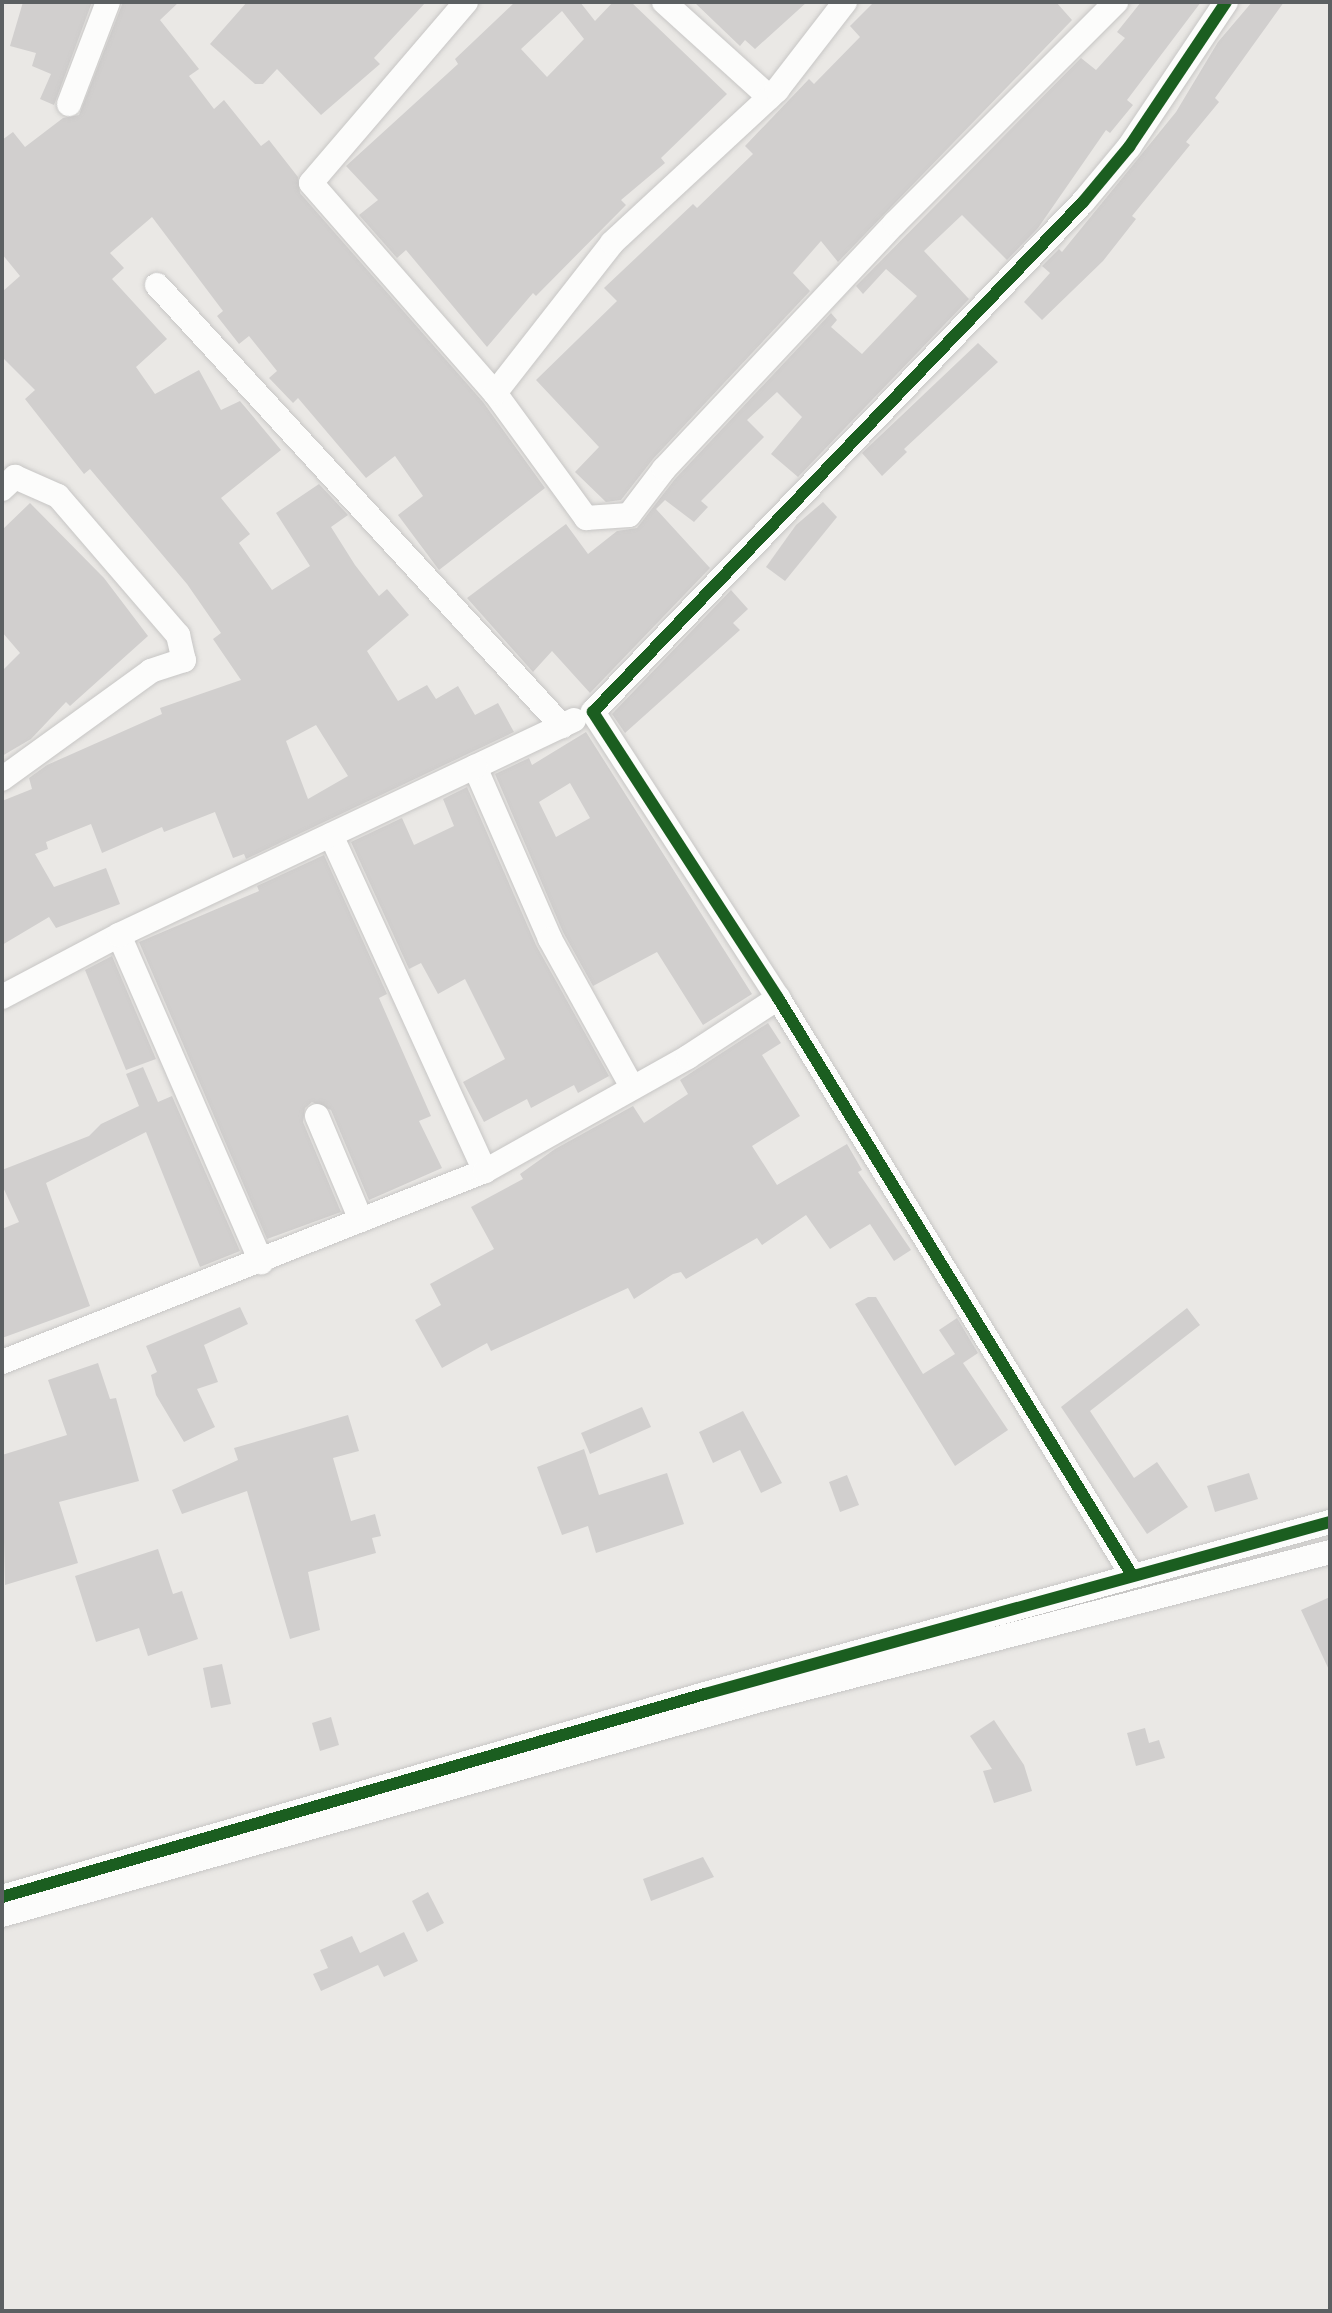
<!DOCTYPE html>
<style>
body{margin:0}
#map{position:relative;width:1332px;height:2313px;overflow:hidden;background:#eae8e5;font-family:Jost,sans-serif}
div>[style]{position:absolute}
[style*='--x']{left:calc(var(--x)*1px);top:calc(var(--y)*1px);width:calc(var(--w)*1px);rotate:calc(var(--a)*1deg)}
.building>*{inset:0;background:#d1cfce}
.roads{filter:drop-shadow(0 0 2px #c7c6c5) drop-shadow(0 0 2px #c7c6c5)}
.minor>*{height:24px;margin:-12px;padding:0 12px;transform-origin:12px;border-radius:12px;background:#fcfcfb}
.cycleway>*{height:12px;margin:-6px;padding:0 6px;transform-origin:6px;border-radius:6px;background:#1b5e20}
span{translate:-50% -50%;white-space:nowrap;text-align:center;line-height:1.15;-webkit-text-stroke:6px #fff;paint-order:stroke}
.frame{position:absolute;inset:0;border:4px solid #5c6062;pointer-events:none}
</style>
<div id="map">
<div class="building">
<div style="clip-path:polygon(23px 2px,92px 2px,54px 105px,40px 99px,51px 74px,32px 66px,36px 53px,10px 46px)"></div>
<div style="clip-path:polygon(evenodd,123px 2px,179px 2px,160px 20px,199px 69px,189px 76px,214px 109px,224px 100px,261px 146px,269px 140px,298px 177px,300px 193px,483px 402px,545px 488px,439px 570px,398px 515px,423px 496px,395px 456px,366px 478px,298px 398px,293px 403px,269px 378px,277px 371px,249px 336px,239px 344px,217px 316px,223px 311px,152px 217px,110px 253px,124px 268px,112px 279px,167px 339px,136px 367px,155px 394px,199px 370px,221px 410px,240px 401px,281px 450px,221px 498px,250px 534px,239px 543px,272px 590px,310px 566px,276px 513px,319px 484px,348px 515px,331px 527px,355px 565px,379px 596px,387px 589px,409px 615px,367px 651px,398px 701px,427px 685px,436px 699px,458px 686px,475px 715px,498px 703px,514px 732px,246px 859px,244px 854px,233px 858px,215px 812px,164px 832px,162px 827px,102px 853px,91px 824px,46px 842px,48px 849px,35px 854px,54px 887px,106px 868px,120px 904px,56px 928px,49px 917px,2px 945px,2px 801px,32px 789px,29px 778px,47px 765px,162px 714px,160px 708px,241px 680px,213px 639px,221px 633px,187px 584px,90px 469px,84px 474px,25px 399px,35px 390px,2px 357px,2px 292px,20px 276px,2px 254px,2px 140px,13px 132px,25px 147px,63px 118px,79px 115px,123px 2px,316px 725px,348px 776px,308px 799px,286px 741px,316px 725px)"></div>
<div style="clip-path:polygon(247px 2px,426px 2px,374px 58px,380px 64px,321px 115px,277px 69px,263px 84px,255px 84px,210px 44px)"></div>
<div style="clip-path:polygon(evenodd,515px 2px,580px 2px,595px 21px,613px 2px,631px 2px,727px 94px,661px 158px,665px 163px,621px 200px,626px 205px,536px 296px,533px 293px,487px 347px,406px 250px,397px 258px,359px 215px,378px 200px,346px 166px,458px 64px,455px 59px,515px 2px,562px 11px,584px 39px,547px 77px,521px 49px,562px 11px)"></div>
<div style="clip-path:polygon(694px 2px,807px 2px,755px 49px,745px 40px,740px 46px)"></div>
<div style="clip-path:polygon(874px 2px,1056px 2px,1072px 20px,838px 262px,821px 241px,793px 273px,810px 291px,653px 459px,621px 500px,606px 502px,575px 472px,599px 447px,536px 380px,617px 301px,604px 288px,693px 204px,697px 208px,753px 154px,745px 146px,809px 79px,814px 84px,860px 37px,850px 26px)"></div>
<div style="clip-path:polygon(1141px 2px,1201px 2px,1127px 100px,1133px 105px,1110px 133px,1106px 130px,1038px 228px,1007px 260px,962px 215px,924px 251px,969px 299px,798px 477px,771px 454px,802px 417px,777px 392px,747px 420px,764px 437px,701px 501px,708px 507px,694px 522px,665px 500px,656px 509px,710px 568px,590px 693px,552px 651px,533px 672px,467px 598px,566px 524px,588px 554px,617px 531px,637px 528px,675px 479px,831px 313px,837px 320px,831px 327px,862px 354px,917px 296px,886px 269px,863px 294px,856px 286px,1081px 58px,1096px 70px,1125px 38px,1117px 32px)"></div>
<div style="clip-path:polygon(1252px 2px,1284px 2px,1215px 98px,1219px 102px,1186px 142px,1190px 145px,1132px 216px,1136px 219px,1103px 261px,1042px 320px,1024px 302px,1050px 273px,1042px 266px,1059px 249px,1062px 252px,1176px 112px,1218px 42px)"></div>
<div style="clip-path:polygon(978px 343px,998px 362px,904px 449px,907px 452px,882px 476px,862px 453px)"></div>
<div style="clip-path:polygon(823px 502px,837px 517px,785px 581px,766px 567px,796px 525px)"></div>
<div style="clip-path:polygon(30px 503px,104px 578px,148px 636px,70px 706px,66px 702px,31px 739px,2px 756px,2px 671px,20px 653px,2px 632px,2px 530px)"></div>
<div style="clip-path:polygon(731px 590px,748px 609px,733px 623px,740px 630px,625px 733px,612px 714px)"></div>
<div style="clip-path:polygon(evenodd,586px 732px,752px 994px,703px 1025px,657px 952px,593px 986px,563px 932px,495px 774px,529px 758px,532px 765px,586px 732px,570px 783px,590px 818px,556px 837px,539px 802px,570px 783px)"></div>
<div style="clip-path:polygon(467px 787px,536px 945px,609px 1076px,578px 1093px,574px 1085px,531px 1108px,527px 1099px,484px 1122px,463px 1082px,505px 1059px,465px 979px,438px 994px,421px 963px,409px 969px,351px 842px,402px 818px,414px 845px,454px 826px,443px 799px)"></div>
<div style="clip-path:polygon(324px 855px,387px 994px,379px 998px,431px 1116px,419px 1121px,442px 1168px,369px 1200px,331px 1110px,312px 1102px,305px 1108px,303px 1122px,341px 1212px,267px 1239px,139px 942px,259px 891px,257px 886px)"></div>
<div style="clip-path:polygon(112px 956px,156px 1059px,126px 1070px,85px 970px)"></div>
<div style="clip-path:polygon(768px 1023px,781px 1043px,762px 1055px,800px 1116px,752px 1146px,777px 1185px,847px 1144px,862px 1170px,858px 1172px,911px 1250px,894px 1261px,870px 1224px,830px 1249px,806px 1215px,762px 1245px,757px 1238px,686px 1279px,681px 1272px,673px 1274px,634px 1299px,628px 1288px,491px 1351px,487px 1343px,442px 1368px,415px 1320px,441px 1305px,430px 1284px,494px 1249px,471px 1207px,523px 1179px,520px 1174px,555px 1149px,633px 1106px,644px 1123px,688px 1094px,680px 1080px)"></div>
<div style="clip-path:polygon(143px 1067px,158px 1102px,172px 1096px,240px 1251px,200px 1267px,146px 1132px,46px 1183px,90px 1306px,2px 1338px,2px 1229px,19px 1222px,2px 1185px,2px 1170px,89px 1136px,101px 1124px,139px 1106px,126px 1074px)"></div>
<div style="clip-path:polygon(868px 1297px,876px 1297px,923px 1374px,955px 1354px,939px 1330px,957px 1318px,978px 1353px,963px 1363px,1008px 1430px,955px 1466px,855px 1304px)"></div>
<div style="clip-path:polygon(240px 1307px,248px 1324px,204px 1345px,218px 1382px,197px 1389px,215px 1427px,184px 1442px,156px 1395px,151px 1375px,157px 1372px,146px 1346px)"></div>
<div style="clip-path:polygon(1187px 1308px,1200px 1325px,1090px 1411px,1134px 1478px,1157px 1462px,1188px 1507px,1147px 1534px,1061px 1407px)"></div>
<div style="clip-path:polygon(98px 1363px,110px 1399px,116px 1398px,139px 1481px,59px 1502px,78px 1563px,5px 1585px,2px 1455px,67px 1435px,48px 1380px)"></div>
<div style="clip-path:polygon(642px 1407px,651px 1427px,590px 1454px,581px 1433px)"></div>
<div style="clip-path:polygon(743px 1411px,782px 1483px,761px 1493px,740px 1450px,713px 1463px,699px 1432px)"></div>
<div style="clip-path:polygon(348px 1415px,359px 1451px,333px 1458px,351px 1521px,375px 1514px,381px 1536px,372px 1538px,376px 1553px,308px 1572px,320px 1630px,290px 1639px,247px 1491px,182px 1514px,172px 1490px,238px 1460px,234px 1448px)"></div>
<div style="clip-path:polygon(584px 1449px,599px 1495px,667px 1473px,684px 1524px,596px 1553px,588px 1526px,562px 1535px,537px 1467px)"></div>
<div style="clip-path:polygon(1249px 1473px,1258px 1499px,1215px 1512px,1207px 1486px)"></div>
<div style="clip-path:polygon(847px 1475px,859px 1505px,840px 1512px,829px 1482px)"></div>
<div style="clip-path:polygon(158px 1549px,173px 1594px,182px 1591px,198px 1639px,148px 1656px,139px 1628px,96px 1642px,75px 1576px)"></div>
<div style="clip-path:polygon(1330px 1597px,1330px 1672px,1301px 1610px)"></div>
<div style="clip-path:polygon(222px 1664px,231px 1704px,211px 1708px,203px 1668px)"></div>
<div style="clip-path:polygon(331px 1717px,339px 1745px,320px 1751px,312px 1723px)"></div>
<div style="clip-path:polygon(994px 1720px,1024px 1765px,1032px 1791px,994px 1803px,983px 1771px,992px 1769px,970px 1736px)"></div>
<div style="clip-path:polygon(1145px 1728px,1149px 1743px,1159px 1740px,1165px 1758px,1136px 1766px,1127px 1733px)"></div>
<div style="clip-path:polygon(703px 1857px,714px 1877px,651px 1901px,643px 1879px)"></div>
<div style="clip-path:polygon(428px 1892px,444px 1923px,427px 1932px,412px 1901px)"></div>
<div style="clip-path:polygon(404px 1932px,418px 1961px,384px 1977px,378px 1965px,321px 1991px,313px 1974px,328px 1968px,320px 1950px,352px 1936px,360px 1953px)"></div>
</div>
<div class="roads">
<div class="minor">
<div style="--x:466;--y:2;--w:238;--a:130.6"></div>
<div style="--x:311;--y:183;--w:279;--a:48.8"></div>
<div style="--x:495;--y:393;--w:155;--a:53.9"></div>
<div style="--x:586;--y:518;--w:43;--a:-4"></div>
<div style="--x:629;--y:515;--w:58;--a:-52.7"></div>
<div style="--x:664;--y:469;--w:337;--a:-46.8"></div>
<div style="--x:895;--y:223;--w:313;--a:-45"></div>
<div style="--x:664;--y:2;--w:142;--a:42.1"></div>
<div style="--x:69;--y:104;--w:109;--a:-69.1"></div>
<div style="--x:157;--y:285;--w:599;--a:47.44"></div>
<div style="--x:495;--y:393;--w:190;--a:-52"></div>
<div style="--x:612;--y:243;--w:225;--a:-42.8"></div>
<div style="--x:777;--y:90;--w:111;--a:-52.3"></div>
<div style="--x:2;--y:489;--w:18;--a:-43"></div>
<div style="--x:15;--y:477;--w:47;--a:23.8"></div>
<div style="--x:58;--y:496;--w:184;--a:49.2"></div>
<div style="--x:178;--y:635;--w:26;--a:77"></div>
<div style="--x:184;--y:660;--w:35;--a:162"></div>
<div style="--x:151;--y:671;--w:184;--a:144.1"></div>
<div style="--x:574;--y:720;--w:110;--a:154.6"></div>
<div style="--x:475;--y:767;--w:188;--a:66.4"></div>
<div style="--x:550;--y:939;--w:169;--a:61"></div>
<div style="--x:331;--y:835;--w:370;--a:65.4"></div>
<div style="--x:119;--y:935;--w:357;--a:66.5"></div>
<div style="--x:2;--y:997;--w:132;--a:-27.9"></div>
<div style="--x:119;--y:935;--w:394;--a:-25.3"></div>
<div style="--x:317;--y:1116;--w:113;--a:67.1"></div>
<div style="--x:2;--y:1362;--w:519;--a:-21.58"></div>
<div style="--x:485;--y:1171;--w:233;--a:-29.3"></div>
<div style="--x:688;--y:1057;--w:108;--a:-33.2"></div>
<div style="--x:1132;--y:1575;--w:677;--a:-121.53"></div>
<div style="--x:778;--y:998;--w:341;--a:-122.9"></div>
<div style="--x:593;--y:712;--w:707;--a:-46.15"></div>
<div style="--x:1083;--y:202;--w:72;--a:-50.1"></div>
<div style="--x:1129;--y:147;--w:174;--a:-56.2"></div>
<div style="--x:2;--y:1897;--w:732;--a:-16.11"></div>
<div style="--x:705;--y:1694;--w:648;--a:-15.39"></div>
<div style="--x:2;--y:1915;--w:781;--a:-15.83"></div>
<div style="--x:753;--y:1702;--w:596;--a:-14.57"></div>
</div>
</div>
<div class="cycleway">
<div style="--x:1132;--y:1575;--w:677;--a:-121.53"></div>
<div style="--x:778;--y:998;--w:341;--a:-122.9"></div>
<div style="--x:593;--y:712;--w:707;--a:-46.15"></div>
<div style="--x:1083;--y:202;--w:72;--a:-50.1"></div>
<div style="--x:1129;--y:147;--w:174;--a:-56.2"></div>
<div style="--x:2;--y:1897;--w:732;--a:-16.11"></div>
<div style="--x:705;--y:1694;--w:648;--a:-15.39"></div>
</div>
<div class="frame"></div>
</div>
